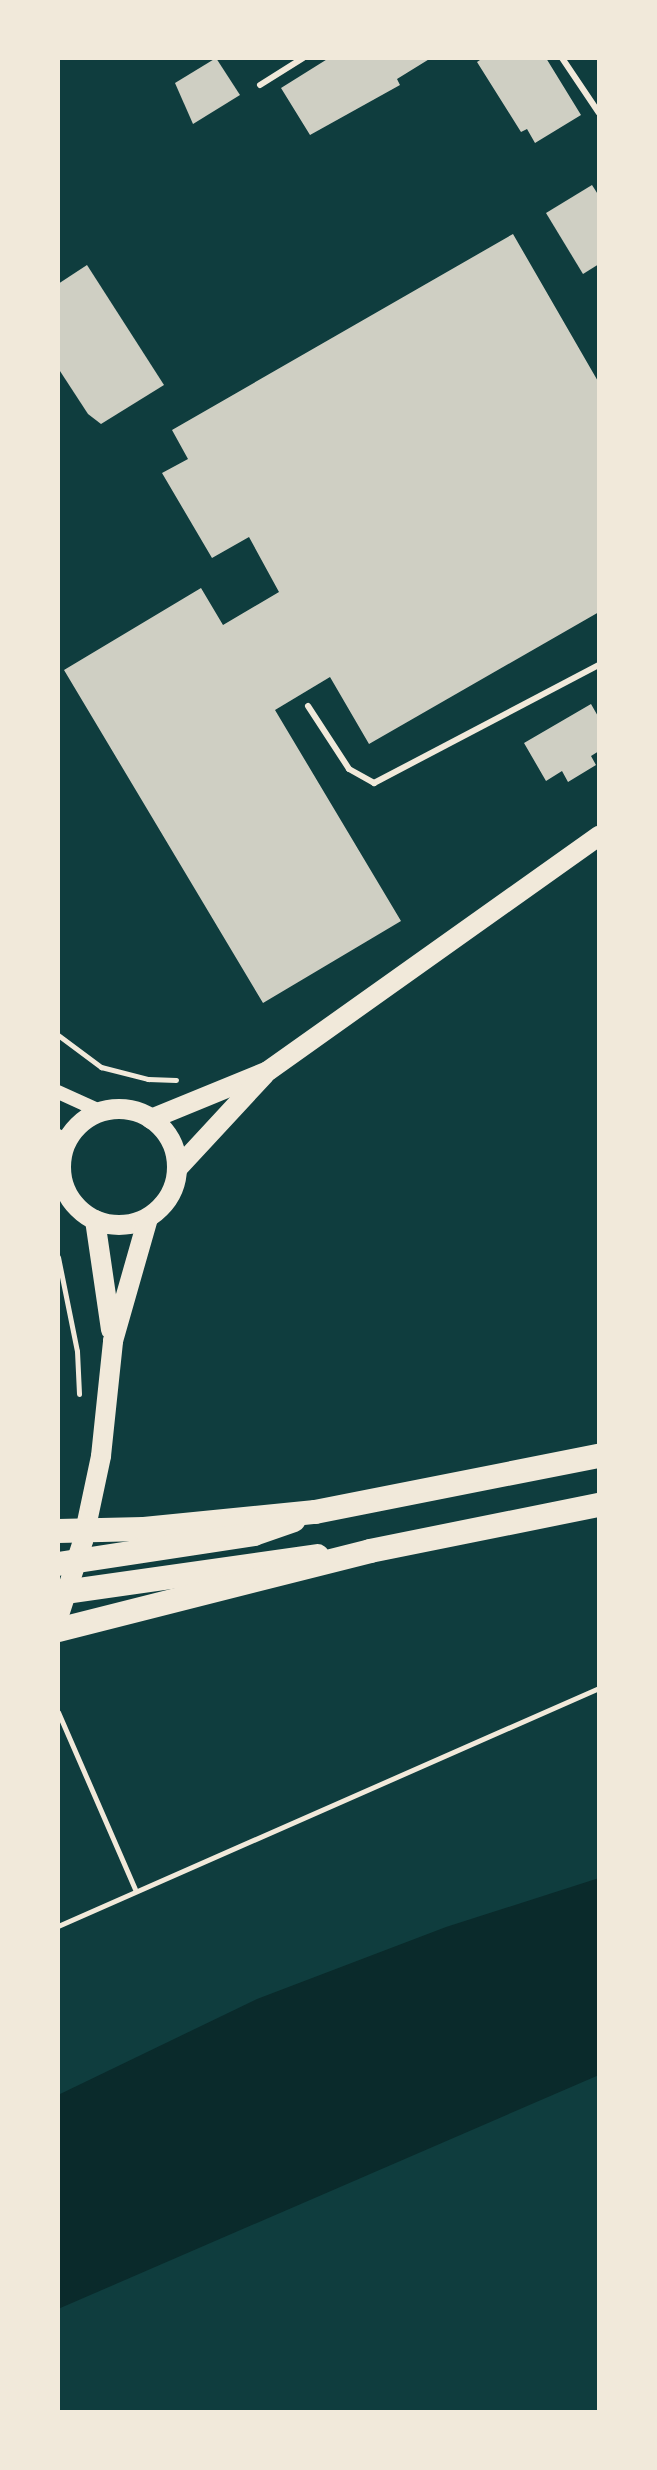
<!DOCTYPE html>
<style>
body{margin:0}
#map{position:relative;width:657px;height:2470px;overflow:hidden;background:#0f3d3e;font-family:Barlow,sans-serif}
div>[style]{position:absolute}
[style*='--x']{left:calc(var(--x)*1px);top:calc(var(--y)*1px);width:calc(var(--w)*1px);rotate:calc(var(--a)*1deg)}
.water>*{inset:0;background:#0a2a2b}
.building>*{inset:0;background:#cfcfc3}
.path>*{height:5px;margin:-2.5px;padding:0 2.5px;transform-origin:2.5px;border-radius:2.5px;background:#f1e9da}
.service>*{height:6px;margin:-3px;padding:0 3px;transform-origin:3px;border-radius:3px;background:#f1e9da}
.tertiary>*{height:14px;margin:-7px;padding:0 7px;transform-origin:7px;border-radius:7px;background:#f1e9da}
.primary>*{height:20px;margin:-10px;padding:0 10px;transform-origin:10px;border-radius:10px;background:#f1e9da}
.primary>.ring{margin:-10px;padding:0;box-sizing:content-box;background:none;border:20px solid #f1e9da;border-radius:50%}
.motorway>*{height:24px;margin:-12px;padding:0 12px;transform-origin:12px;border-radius:12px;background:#f1e9da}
span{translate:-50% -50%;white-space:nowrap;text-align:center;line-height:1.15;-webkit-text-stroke:7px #f1e9da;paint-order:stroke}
.frame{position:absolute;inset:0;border:60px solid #f1e9da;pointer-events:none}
</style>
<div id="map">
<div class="water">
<div style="clip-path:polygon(599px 1878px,599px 2075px,58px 2309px,58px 2095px,257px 1999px,446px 1927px)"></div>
</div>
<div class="building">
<div style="clip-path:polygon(216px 58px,240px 95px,193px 124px,175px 83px)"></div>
<div style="clip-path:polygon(329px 58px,431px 58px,397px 79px,400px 85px,310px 135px,281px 88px)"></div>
<div style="clip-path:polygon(483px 58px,546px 58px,581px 115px,535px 143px,527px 129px,521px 132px,477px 62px)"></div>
<div style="clip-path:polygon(592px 185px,599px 196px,599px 264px,583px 274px,546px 213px)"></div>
<div style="clip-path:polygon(513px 234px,599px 383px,599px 612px,369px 744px,330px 677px,275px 710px,401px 921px,263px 1003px,64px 670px,201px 588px,223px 625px,279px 592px,249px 537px,212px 558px,162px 473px,188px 459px,172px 430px)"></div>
<div style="clip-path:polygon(87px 265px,164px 385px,101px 424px,88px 414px,58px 368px,58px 284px)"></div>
<div style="clip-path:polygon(591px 704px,599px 718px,599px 751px,591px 756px,596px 765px,568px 782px,562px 771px,546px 781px,524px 743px)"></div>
</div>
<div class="path">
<div style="--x:58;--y:1035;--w:54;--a:36.7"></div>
<div style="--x:101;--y:1067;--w:49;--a:14.3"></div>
<div style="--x:148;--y:1079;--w:28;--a:2"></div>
<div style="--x:58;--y:1257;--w:96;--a:78.6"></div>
<div style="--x:77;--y:1351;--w:43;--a:87.3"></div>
<div style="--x:58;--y:1712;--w:193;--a:66.5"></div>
<div style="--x:58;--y:1926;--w:591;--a:-23.75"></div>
</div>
<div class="service">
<div style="--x:562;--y:58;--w:66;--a:56.1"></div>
<div style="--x:260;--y:85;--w:51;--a:-32.1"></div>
<div style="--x:308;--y:706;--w:75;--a:56.9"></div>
<div style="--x:349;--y:769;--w:29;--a:29"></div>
<div style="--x:374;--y:783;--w:254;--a:-27.7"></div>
</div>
<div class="tertiary">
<div style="--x:58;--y:1092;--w:48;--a:24.4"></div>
<div style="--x:58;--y:1136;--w:13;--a:63"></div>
</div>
<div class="primary">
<div class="ring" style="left:61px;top:1109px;width:96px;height:96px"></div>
<div style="--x:151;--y:1119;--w:126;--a:-22.3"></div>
<div style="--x:268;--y:1071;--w:406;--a:-35.4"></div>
<div style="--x:177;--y:1169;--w:129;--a:-47.2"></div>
<div style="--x:95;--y:1220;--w:111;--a:81.7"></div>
<div style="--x:58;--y:1618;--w:81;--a:-72"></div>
<div style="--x:83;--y:1541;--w:87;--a:-78"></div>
<div style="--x:101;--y:1456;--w:116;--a:-84"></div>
<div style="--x:113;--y:1341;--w:128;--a:-74.1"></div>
</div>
<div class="motorway">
<div style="--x:58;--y:1531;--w:86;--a:-1.3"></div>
<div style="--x:144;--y:1529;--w:172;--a:-5.7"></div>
<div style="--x:315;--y:1512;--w:289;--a:-11.2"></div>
<div style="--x:58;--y:1564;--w:198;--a:-8.7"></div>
<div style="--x:254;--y:1534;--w:42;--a:-19.3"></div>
<div style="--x:58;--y:1593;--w:262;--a:-8.1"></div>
<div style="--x:58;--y:1630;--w:322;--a:-14.2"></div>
<div style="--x:370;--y:1551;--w:234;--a:-11.4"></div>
</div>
<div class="frame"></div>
</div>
